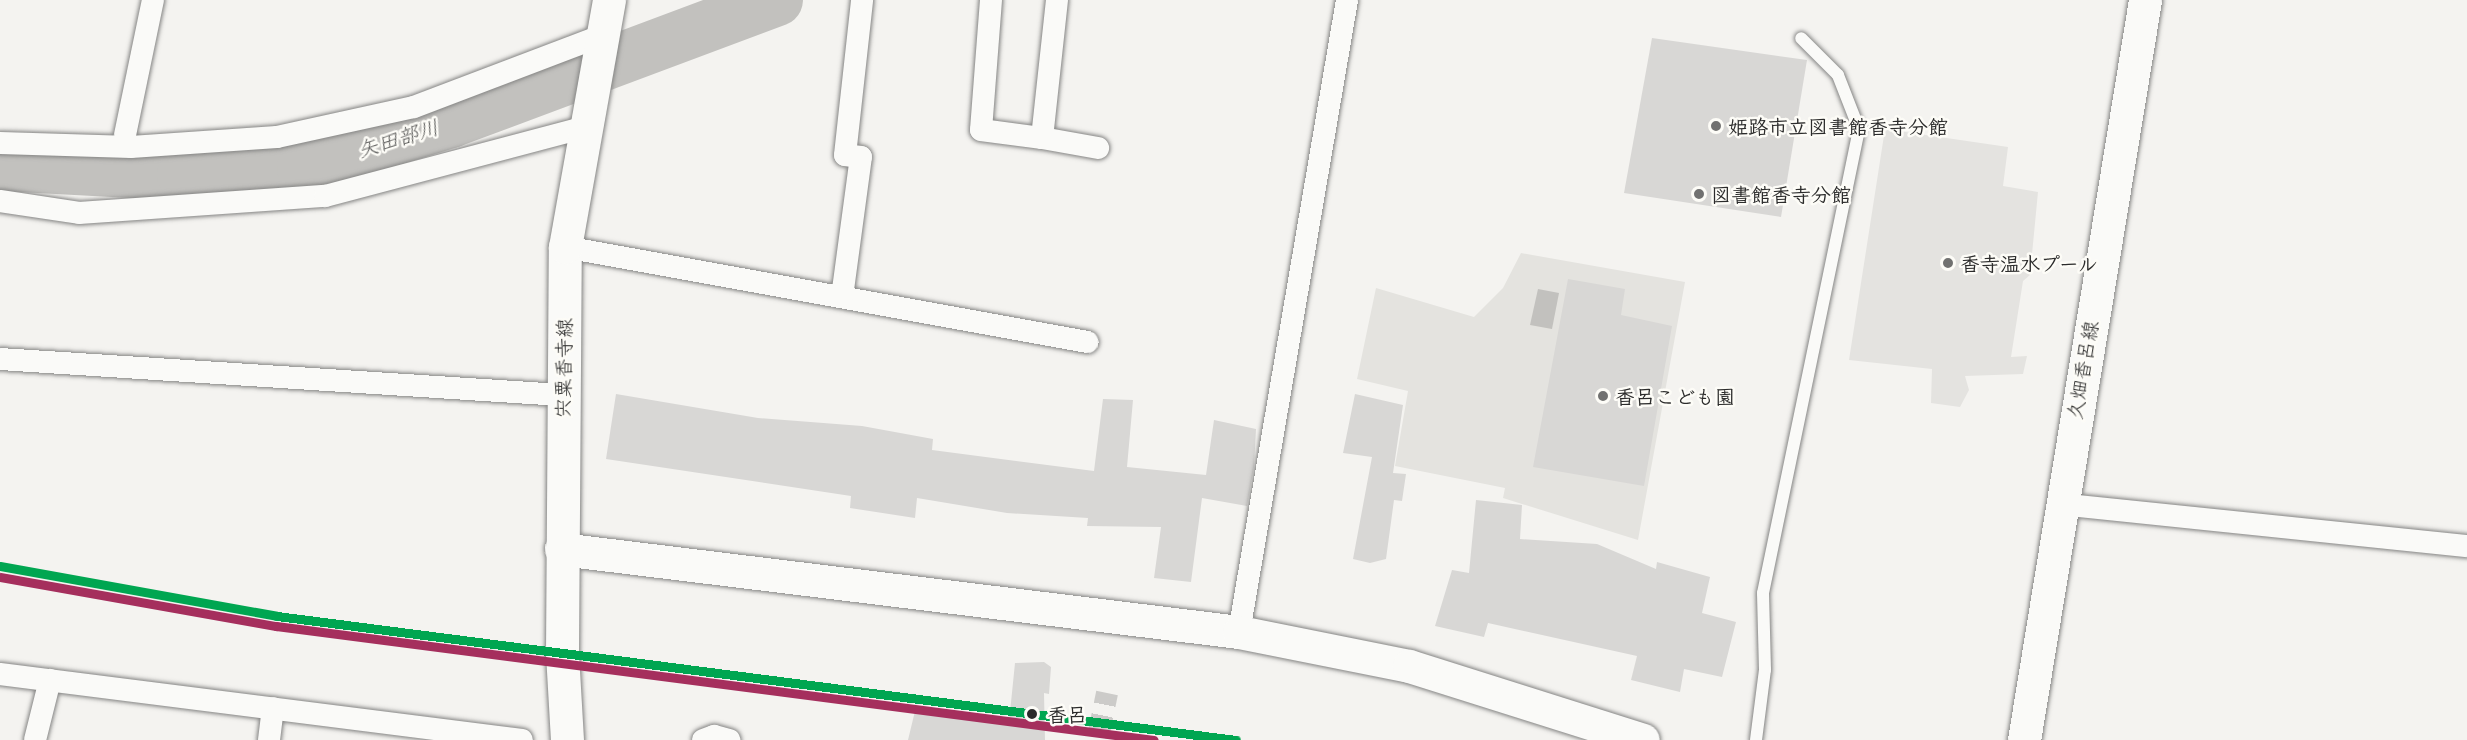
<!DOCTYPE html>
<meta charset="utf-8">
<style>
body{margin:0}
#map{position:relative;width:2467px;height:740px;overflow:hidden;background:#f4f3f0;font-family:"Patrick Hand","Klee One",sans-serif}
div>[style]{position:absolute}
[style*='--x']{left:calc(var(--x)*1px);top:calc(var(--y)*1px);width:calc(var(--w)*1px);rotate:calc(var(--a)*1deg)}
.built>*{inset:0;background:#e4e3df}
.green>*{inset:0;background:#e4e3e0}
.water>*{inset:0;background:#c2c1be}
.river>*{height:52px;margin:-26px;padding:0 26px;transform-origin:26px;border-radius:26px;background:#c2c1be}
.building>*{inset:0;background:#d8d7d5}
.street-tunnel>*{height:22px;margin-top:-11px;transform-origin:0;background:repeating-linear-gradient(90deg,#cccbc9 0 22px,transparent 0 33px)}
.roads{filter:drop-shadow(0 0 2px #858584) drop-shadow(0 0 2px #858584)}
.lane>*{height:12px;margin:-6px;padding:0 6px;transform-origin:6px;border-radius:6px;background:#fafaf8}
.street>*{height:22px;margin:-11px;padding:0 11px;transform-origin:11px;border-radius:11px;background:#fafaf8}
.secondary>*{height:33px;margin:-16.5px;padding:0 16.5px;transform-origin:16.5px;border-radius:16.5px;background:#fafaf8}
.primary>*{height:33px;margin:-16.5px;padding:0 16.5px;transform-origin:16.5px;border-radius:16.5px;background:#fafaf8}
.rail-1>*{height:9px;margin:-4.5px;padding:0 4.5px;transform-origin:4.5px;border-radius:4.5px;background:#00a651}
.rail-2>*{height:9px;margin:-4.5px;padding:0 4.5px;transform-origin:4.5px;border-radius:4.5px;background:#a52f5d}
.dots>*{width:16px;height:16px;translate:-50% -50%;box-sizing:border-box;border:3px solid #fdfcf7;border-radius:50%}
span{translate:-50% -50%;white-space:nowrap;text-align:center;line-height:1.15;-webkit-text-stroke:5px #fdfcf7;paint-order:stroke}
.poi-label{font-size:20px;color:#2b2b2b;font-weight:700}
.left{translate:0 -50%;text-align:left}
.street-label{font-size:20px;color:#2b2b2b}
.stop-label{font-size:20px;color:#2b2b2b;font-weight:700}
.water-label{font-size:21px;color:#585857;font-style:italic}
</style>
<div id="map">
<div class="built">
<div style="clip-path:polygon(1521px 253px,1685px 282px,1638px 540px,1503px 498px,1505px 488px,1395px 466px,1408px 391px,1357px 379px,1376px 288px,1474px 317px,1503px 288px)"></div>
</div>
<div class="green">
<div style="clip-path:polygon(1885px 129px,2008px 147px,2003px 186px,2038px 192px,2030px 275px,2023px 281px,2011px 357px,2027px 356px,2023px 374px,1965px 376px,1969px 390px,1960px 407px,1931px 403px,1932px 369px,1849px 360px)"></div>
</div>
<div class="water">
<div style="clip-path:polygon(1538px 289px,1559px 293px,1552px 329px,1530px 325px)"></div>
</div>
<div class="river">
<div style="--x:0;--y:165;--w:183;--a:3.1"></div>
<div style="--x:183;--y:175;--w:120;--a:-3.3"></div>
<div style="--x:303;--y:168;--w:155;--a:-17.3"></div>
<div style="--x:451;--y:122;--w:348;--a:-20.5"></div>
</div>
<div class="building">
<div style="clip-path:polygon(1652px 38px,1807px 60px,1781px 217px,1624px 193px)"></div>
<div style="clip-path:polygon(1568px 279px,1625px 289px,1621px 315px,1672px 326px,1644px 486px,1533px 467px)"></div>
<div style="clip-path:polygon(616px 394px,758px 418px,862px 426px,933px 439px,932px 450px,1094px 471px,1103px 399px,1133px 400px,1127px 467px,1206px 475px,1214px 420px,1256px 429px,1254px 467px,1247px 506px,1202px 498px,1191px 582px,1154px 578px,1161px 527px,1087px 526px,1088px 518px,1007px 513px,917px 498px,915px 518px,850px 508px,851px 496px,606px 459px)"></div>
<div style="clip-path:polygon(1355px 394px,1403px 405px,1393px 473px,1406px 474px,1402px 501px,1394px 500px,1386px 559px,1370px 563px,1353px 559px,1372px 457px,1343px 453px)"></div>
<div style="clip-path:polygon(1476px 500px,1522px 505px,1520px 539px,1597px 544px,1656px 569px,1657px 562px,1710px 577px,1702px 613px,1736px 622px,1722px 677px,1684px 669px,1680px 692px,1631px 680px,1637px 656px,1488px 623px,1484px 637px,1435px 626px,1452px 570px,1469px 573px)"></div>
<div style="clip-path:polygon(1044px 662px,1051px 667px,1049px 694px,1044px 693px,1045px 740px,908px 740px,915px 711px,1009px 722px,1015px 663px)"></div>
</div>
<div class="street-tunnel">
<div style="--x:1098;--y:737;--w:45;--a:-78.4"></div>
</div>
<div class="roads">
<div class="lane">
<div style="--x:1756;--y:740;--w:71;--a:-82.7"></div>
<div style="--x:1765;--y:670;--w:77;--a:-91.5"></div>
<div style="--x:1763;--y:593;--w:474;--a:-78.3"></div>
<div style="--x:1859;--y:129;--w:58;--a:-111.3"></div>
<div style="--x:1838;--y:75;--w:52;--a:-135"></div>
</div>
<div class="street">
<div style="--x:991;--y:0;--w:130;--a:94.4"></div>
<div style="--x:981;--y:130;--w:62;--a:7.5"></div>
<div style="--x:1042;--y:138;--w:139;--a:-83.8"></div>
<div style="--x:125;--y:135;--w:138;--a:-78.3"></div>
<div style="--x:1042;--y:138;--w:57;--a:10.1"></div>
<div style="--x:0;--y:143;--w:131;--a:1.7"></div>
<div style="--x:131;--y:147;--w:146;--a:-3.9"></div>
<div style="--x:277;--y:137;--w:140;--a:-12.4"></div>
<div style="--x:414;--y:107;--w:200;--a:-20.8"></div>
<div style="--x:0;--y:201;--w:80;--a:8.6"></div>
<div style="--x:79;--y:213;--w:247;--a:-4"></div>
<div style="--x:325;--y:196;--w:267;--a:-14.8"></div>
<div style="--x:565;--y:247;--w:531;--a:10.31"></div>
<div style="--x:842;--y:297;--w:141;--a:-82.3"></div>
<div style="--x:861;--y:157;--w:16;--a:-173"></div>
<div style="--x:845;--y:155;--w:156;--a:-83.7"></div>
<div style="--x:0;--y:359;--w:563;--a:3.67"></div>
<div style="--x:2059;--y:504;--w:410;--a:5.9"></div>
<div style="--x:1239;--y:632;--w:641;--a:-80.3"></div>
<div style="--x:0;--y:674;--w:526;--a:7.21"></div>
<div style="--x:35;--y:740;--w:62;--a:-76"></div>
<div style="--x:269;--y:740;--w:32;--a:-83"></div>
<div style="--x:703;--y:740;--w:12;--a:-20"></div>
<div style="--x:714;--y:736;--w:16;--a:15"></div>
</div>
<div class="secondary">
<div style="--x:561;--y:549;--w:683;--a:6.98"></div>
<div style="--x:1239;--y:632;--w:173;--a:11.3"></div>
<div style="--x:1409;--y:666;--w:245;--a:17.5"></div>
<div style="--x:2024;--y:740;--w:750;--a:-80.71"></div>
</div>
<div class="primary">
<div style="--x:567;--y:740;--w:88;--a:-93.3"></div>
<div style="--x:562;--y:652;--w:405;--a:-89.6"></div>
<div style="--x:565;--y:247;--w:251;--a:-79.9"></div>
</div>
</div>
<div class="rail-1">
<div style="--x:0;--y:566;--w:281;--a:10.2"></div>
<div style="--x:277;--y:616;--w:967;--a:7.37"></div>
</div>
<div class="rail-2">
<div style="--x:0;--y:577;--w:280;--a:10.1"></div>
<div style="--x:276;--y:626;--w:885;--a:7.4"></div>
</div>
<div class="dots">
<div style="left:1716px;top:126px;background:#717170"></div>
<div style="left:1699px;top:194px;background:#717170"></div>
<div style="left:1948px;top:263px;background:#717170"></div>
<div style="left:1603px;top:396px;background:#717170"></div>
<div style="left:1032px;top:714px;background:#2b2b2b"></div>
</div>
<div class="poi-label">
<span class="left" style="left:1728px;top:126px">姫路市立図書館香寺分館</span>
<span class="left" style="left:1711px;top:194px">図書館香寺分館</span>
<span class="left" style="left:1960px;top:263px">香寺温水プール</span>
<span class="left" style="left:1615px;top:396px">香呂こども園</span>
</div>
<div class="street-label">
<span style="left:563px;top:368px;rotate:-89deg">宍粟香寺線</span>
<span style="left:2082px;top:370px;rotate:-80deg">久畑香呂線</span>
</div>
<div class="stop-label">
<span class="left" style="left:1047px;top:714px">香呂</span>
</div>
<div class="water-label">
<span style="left:398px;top:139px;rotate:-17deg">矢田部川</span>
</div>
</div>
